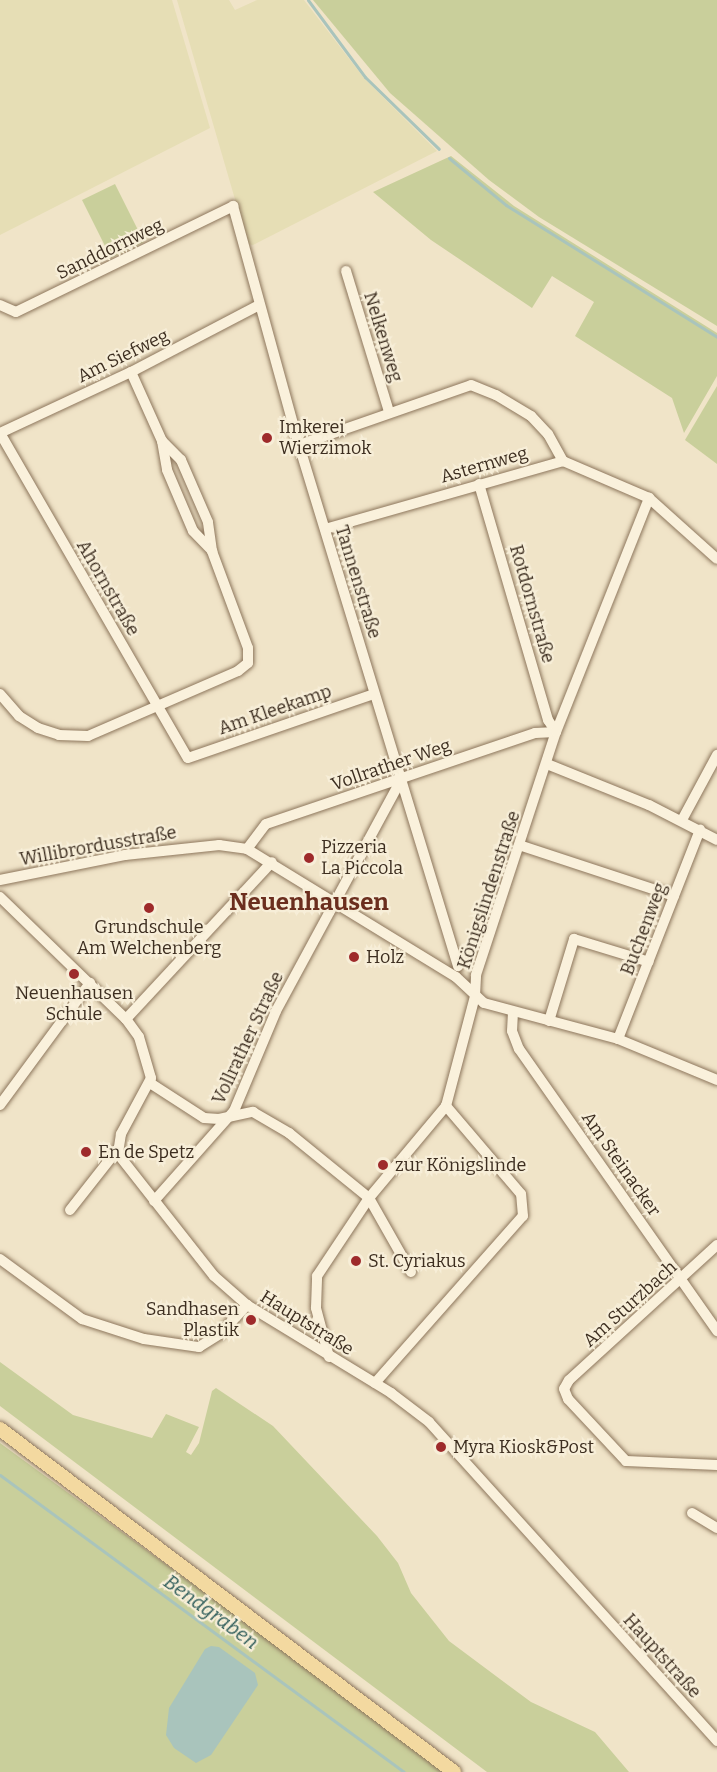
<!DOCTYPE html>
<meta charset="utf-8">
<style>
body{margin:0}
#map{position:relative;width:717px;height:1772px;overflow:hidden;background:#f0e4c8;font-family:Bitter,serif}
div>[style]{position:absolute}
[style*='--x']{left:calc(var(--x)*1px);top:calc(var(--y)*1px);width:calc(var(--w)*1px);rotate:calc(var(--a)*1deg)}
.farmland>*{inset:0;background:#e6deb5}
.green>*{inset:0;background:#c9cf9b}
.water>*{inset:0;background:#a9c4bc}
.stream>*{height:3px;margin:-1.5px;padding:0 1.5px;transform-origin:1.5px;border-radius:1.5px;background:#a9c4bc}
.roads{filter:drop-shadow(0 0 2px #8d765c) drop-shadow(0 0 2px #8d765c)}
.minor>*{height:10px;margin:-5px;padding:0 5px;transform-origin:5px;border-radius:5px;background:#faf1dc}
.major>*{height:14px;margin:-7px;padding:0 7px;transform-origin:7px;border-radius:7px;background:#f3d9a0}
.dots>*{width:16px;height:16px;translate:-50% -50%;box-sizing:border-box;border:3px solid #f7eed8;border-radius:50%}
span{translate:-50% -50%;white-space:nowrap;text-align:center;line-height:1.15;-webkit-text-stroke:4.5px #f7eed8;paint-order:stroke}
.street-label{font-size:18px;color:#3d2e20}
.poi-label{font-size:18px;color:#3d2e20}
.left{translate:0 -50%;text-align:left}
.right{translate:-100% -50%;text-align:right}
.water-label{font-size:20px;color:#2f5d5a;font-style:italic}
.district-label{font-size:24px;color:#6b2e1e;font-weight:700}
</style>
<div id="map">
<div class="farmland">
<div style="clip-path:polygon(0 0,172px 0,210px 128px,0 235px)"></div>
<div style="clip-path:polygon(177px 0,229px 0,235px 10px,257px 0,304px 0,364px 78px,437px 151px,253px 245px,248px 244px)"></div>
</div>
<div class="green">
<div style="clip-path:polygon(313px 0,717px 0,717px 326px,539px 217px,489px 180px,390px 93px)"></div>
<div style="clip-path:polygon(451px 156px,514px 206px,717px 333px,717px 376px,684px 433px,672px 398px,575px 336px,594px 302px,552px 276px,532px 308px,431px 240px,373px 192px)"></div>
<div style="clip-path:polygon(115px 184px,144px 242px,111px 258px,82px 200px)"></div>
<div style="clip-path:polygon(717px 386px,717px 464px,685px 440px)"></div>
<div style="clip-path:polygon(0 1362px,73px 1415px,152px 1438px,166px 1414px,199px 1427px,186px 1452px,191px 1455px,199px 1443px,212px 1391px,216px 1388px,273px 1426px,377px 1536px,398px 1563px,411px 1593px,449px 1641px,531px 1702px,595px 1732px,629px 1772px,487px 1772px,0 1406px)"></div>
<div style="clip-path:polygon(0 1443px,264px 1636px,443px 1772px,0 1772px)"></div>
</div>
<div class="water">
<div style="clip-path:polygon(211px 1646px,219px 1647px,255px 1673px,258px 1685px,211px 1755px,196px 1763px,174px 1748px,166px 1735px,169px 1708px,205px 1649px)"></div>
</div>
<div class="stream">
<div style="--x:308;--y:0;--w:96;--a:53.5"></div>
<div style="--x:365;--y:77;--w:103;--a:44.2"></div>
<div style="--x:449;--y:158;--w:74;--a:39.5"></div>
<div style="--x:506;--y:205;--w:249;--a:32"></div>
<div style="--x:0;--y:1475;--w:501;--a:36.32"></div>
</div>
<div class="roads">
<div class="minor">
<div style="--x:346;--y:271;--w:147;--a:73"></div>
<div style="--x:0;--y:305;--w:17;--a:24"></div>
<div style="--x:16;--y:312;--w:242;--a:-26"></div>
<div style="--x:233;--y:206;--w:248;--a:74.6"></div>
<div style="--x:299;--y:445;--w:545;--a:73.03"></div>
<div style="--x:131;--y:372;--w:76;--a:65.8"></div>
<div style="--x:162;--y:441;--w:29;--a:80"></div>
<div style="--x:167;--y:470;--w:66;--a:66.9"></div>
<div style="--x:193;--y:531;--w:28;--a:46"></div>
<div style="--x:0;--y:433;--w:375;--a:60"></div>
<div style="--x:188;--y:758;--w:197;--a:-19"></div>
<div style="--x:0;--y:433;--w:145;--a:-25"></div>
<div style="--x:131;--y:372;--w:144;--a:-27.6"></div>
<div style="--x:299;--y:445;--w:182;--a:-19.2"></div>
<div style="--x:471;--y:385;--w:27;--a:22"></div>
<div style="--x:496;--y:395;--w:41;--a:31"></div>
<div style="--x:531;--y:416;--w:25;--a:47"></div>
<div style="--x:548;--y:434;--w:31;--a:61"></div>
<div style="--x:479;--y:484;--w:246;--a:73.7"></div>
<div style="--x:548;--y:720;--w:14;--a:56"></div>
<div style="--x:325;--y:529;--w:248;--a:-15.9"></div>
<div style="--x:563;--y:461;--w:94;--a:23.3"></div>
<div style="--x:649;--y:498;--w:91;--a:41.9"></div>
<div style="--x:0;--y:694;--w:29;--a:49"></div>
<div style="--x:19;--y:716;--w:22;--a:32"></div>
<div style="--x:38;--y:728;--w:22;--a:18"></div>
<div style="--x:59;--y:735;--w:29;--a:2"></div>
<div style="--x:88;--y:736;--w:163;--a:-23.4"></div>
<div style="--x:238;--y:671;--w:13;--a:-39"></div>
<div style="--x:248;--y:663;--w:15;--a:-90"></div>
<div style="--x:248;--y:648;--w:103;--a:-110.4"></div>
<div style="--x:212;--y:551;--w:29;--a:-98"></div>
<div style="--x:208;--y:522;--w:68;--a:-113.5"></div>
<div style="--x:181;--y:460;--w:27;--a:-135"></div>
<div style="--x:547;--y:764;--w:110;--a:21.9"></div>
<div style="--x:649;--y:805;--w:76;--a:27.2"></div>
<div style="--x:682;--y:820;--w:74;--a:-61.7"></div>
<div style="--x:522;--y:846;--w:160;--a:18.2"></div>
<div style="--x:247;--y:849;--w:31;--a:-53"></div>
<div style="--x:266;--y:824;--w:284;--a:-18.7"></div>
<div style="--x:535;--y:733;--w:21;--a:-3"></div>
<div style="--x:0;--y:880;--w:127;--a:-11.3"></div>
<div style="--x:125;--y:855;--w:95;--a:-6.1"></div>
<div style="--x:219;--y:845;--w:28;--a:8"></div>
<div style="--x:247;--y:849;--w:245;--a:31.5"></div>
<div style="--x:456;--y:977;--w:38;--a:43"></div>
<div style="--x:484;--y:1003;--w:139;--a:15"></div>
<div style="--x:618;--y:1039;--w:107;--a:22.5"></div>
<div style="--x:0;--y:897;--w:175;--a:44.1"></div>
<div style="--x:126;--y:1019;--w:22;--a:54"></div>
<div style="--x:139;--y:1037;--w:43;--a:73.7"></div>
<div style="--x:151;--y:1078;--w:64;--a:118.2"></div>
<div style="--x:121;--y:1134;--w:20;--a:99"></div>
<div style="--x:118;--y:1154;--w:155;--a:51.8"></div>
<div style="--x:214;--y:1276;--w:44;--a:41.3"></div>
<div style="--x:247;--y:1305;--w:169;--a:31.4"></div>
<div style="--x:391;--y:1393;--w:48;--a:37.3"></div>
<div style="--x:429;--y:1422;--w:430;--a:47.9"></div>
<div style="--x:513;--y:1012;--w:19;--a:93"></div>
<div style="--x:512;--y:1031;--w:19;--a:69"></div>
<div style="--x:519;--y:1049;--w:345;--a:54.9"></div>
<div style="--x:126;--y:1019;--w:214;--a:-47.1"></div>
<div style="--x:549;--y:1021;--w:86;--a:-73"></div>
<div style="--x:574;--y:939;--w:78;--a:17"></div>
<div style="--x:618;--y:1039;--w:225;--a:-68.6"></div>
<div style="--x:150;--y:1083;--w:64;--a:32.9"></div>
<div style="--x:204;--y:1118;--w:15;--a:4"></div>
<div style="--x:219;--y:1119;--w:35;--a:-12"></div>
<div style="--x:253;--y:1112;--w:42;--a:30.3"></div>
<div style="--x:289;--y:1133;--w:103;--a:39.1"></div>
<div style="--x:369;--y:1198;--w:85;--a:60.4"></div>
<div style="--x:0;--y:1105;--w:152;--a:-53.6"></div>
<div style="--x:154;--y:1201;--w:120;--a:-48.4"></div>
<div style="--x:234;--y:1111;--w:108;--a:-67.2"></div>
<div style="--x:276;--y:1011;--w:263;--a:-61.6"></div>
<div style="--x:70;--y:1210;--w:78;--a:-51.8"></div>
<div style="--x:717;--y:1245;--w:200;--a:137.6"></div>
<div style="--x:569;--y:1380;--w:10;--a:119"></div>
<div style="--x:564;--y:1389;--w:11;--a:68"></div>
<div style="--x:568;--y:1399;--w:85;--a:46.9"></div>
<div style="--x:626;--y:1461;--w:91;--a:2.5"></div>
<div style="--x:0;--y:1259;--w:102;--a:36.2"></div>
<div style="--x:82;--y:1319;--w:65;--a:17.9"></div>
<div style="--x:144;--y:1339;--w:56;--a:8.3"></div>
<div style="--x:199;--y:1347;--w:25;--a:-32"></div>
<div style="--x:220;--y:1334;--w:40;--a:-47"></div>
<div style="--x:329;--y:1357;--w:51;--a:-104.9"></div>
<div style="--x:316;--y:1308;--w:32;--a:-88"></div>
<div style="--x:317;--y:1276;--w:94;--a:-56.3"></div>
<div style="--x:369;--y:1198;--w:120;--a:-50.1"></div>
<div style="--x:446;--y:1106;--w:114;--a:-75.2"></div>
<div style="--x:475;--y:996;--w:21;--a:-87"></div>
<div style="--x:476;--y:975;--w:256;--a:-71.8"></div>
<div style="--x:556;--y:732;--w:252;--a:-68.3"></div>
<div style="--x:375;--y:1383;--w:223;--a:-48.5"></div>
<div style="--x:523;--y:1216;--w:22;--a:-95"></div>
<div style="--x:521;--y:1194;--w:116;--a:-130.4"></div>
<div style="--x:692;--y:1513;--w:29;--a:31"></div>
</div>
<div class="major">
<div style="--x:0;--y:1429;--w:569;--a:37.07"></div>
</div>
</div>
<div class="dots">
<div style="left:267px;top:438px;background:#9e2a2b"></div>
<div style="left:309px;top:858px;background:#9e2a2b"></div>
<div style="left:149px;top:908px;background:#9e2a2b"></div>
<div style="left:354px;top:957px;background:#9e2a2b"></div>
<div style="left:74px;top:974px;background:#9e2a2b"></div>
<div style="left:86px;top:1152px;background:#9e2a2b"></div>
<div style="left:383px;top:1165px;background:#9e2a2b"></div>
<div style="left:356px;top:1261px;background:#9e2a2b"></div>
<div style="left:251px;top:1320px;background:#9e2a2b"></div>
<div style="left:441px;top:1447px;background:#9e2a2b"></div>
</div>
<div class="street-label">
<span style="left:110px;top:249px;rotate:-26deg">Sanddornweg</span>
<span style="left:383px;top:337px;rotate:73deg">Nelkenweg</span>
<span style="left:123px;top:356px;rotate:-26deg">Am Siefweg</span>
<span style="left:484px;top:465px;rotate:-16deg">Asternweg</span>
<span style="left:358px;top:582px;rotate:73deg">Tannenstraße</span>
<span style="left:108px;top:588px;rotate:60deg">Ahornstraße</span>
<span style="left:532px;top:604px;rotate:74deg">Rotdornstraße</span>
<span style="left:275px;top:710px;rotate:-19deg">Am Kleekamp</span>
<span style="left:391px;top:765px;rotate:-19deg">Vollrather Weg</span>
<span style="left:98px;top:846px;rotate:-10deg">Willibrordusstraße</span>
<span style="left:489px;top:890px;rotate:-72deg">Königslindenstraße</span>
<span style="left:644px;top:929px;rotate:-69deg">Buchenweg</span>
<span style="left:248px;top:1038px;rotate:-65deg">Vollrather Straße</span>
<span style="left:621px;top:1164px;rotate:55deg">Am Steinacker</span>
<span style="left:630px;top:1304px;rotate:-42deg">Am Sturzbach</span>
<span style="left:307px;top:1323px;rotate:32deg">Hauptstraße</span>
<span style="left:662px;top:1656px;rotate:48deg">Hauptstraße</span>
</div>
<div class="poi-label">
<span class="left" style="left:279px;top:438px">Imkerei<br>Wierzimok</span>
<span class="left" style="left:321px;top:858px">Pizzeria<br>La Piccola</span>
<span style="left:149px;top:938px">Grundschule<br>Am Welchenberg</span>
<span class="left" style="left:366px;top:957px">Holz</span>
<span style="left:74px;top:1004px">Neuenhausen<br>Schule</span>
<span class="left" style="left:98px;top:1152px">En de Spetz</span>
<span class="left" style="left:395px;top:1165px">zur Königslinde</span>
<span class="left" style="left:368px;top:1261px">St. Cyriakus</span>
<span class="right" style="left:239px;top:1320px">Sandhasen<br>Plastik</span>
<span class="left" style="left:453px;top:1447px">Myra Kiosk&amp;Post</span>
</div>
<div class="water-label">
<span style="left:211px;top:1612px;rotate:36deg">Bendgraben</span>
</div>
<div class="district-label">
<span style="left:309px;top:903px">Neuenhausen</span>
</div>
</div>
